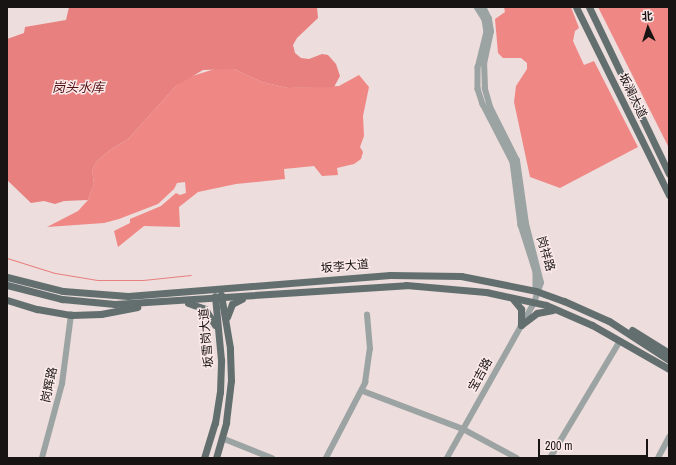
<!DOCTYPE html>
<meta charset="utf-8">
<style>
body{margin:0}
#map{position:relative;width:676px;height:465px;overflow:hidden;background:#eddddc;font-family:"Archivo Narrow","Noto Sans SC",sans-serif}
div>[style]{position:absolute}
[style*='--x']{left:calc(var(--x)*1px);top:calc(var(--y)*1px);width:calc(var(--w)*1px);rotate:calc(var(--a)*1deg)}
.forest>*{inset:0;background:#ef8785}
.water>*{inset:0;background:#e7807f}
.stream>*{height:1px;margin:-0.5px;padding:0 0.5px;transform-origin:0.5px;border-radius:0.5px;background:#e7807f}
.minor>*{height:5.5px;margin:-2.75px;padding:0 2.75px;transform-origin:2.75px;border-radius:2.75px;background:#9ca3a3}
.major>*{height:7px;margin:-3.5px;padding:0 3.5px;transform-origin:3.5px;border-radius:3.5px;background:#626f6e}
span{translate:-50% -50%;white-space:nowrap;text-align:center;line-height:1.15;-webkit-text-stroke:3px #fbeae9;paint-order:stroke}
.street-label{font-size:12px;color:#191414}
.water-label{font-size:13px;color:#511015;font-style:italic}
.frame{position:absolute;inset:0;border:8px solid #191414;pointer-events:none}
.north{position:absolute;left:628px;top:8px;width:40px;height:40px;-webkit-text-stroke:3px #fbeae9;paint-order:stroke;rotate:356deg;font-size:11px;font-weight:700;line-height:16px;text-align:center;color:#191414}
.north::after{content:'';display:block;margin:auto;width:14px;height:18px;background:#191414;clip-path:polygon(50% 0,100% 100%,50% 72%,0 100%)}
.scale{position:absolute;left:538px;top:439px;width:110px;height:18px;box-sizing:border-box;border:2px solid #191414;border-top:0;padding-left:5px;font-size:12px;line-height:14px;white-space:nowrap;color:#191414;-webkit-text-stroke:3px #fbeae9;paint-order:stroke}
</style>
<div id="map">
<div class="forest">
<div style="clip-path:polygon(504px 7px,571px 7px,579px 28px,575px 31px,573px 41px,584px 65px,594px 61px,638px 147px,560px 188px,530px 177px,514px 102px,516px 86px,527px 69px,527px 63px,521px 58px,503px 58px,498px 53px,495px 19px,505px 12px)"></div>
<div style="clip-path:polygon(598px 7px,669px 7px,669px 148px)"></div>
<div style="clip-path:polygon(218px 68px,234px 69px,262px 82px,288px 88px,339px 86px,359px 75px,369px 87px,363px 116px,364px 136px,360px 147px,363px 152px,361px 159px,354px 164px,337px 168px,338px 175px,322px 176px,314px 166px,284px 169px,285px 179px,236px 184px,198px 192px,179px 207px,180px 227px,144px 226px,118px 247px,114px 231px,130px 223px,130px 219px,161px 206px,176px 193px,180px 195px,186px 193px,185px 182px,177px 183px,174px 189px,158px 204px,119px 219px,104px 223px,47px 227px,78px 211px,88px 200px,94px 183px,92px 170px,97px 161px,110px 150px,128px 139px,176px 86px,189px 77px)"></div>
</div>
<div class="water">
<div style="clip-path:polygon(69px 7px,317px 7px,318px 18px,297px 38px,293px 45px,295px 53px,301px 58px,309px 59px,322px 54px,328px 55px,336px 64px,340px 76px,334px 87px,288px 88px,262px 82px,234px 69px,203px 70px,176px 86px,128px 139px,110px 150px,97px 161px,92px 170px,94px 183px,88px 200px,64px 201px,55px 204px,44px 201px,31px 203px,7px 180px,7px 39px,24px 33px,25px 27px,66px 20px)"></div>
</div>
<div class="stream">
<div style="--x:7;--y:258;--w:50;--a:17.4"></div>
<div style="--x:55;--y:273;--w:43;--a:9.5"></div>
<div style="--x:97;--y:280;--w:46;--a:0"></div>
<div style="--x:143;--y:280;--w:48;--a:-5.9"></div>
</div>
<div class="minor">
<div style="--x:477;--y:7;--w:15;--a:58"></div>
<div style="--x:485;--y:20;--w:12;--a:81"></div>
<div style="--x:487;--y:32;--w:36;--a:104"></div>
<div style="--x:478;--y:67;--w:22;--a:90"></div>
<div style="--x:478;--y:89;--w:16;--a:72"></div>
<div style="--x:483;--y:104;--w:65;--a:62.7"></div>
<div style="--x:513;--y:162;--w:64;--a:82.8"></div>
<div style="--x:521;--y:225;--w:49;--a:72.3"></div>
<div style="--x:536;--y:272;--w:18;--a:90"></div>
<div style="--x:363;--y:391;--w:107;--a:20.8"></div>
<div style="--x:463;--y:429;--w:61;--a:28.2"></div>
<div style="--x:222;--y:438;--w:54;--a:21.8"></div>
<div style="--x:42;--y:458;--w:77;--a:-74.9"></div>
<div style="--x:62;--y:384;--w:70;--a:-82.6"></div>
<div style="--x:326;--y:458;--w:85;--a:-62.5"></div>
<div style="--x:365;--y:383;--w:34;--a:-82"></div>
<div style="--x:370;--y:349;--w:34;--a:-95"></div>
<div style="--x:447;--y:458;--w:178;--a:-60.7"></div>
<div style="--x:534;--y:303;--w:21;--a:-71"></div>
<div style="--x:541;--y:283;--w:61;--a:-104.3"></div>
<div style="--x:526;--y:224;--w:64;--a:-98.1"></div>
<div style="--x:517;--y:161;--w:60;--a:-116.6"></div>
<div style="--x:490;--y:107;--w:19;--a:-106"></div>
<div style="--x:485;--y:89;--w:25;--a:-92"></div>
<div style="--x:484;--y:64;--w:33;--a:-78"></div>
<div style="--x:491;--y:32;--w:13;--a:-99"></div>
<div style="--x:489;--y:19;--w:13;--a:-117"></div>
<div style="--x:550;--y:458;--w:136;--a:-59.1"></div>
<div style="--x:658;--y:458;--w:24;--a:-62"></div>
</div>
<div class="major">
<div style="--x:576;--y:7;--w:210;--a:63.7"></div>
<div style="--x:589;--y:7;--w:185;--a:64.4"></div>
<div style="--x:7;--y:277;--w:58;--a:14"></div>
<div style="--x:63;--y:291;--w:65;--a:4.4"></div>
<div style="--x:128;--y:296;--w:263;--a:-4.6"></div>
<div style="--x:390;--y:275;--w:71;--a:0.8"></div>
<div style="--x:461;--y:276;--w:76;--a:11.3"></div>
<div style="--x:536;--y:291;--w:30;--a:20"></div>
<div style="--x:564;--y:301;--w:49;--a:24"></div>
<div style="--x:609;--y:321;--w:72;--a:33"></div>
<div style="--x:7;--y:285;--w:57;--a:14.3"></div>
<div style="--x:62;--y:299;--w:53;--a:5.4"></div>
<div style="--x:115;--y:304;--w:292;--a:-3.7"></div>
<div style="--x:406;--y:285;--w:80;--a:5"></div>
<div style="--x:486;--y:292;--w:61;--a:12.2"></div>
<div style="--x:546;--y:305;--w:50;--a:23.5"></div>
<div style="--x:592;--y:325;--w:89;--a:29.7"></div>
<div style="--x:513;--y:299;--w:13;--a:51"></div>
<div style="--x:521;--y:309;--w:16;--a:90"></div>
<div style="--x:7;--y:300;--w:31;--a:17"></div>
<div style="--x:37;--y:309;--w:35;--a:10"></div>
<div style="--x:71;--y:315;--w:30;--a:-2"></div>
<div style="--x:101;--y:314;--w:37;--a:-11"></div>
<div style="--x:188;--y:303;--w:18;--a:19"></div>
<div style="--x:205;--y:309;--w:19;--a:58"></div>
<div style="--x:227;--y:317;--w:14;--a:-69"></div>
<div style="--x:232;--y:304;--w:11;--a:-27"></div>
<div style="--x:521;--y:325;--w:20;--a:-37"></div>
<div style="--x:537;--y:313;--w:16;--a:-11"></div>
<div style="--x:632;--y:330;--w:44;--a:31.9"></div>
<div style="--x:204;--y:458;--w:37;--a:-73"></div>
<div style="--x:215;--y:423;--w:31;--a:-81"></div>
<div style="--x:220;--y:392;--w:32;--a:-88"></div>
<div style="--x:221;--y:360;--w:64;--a:-95.4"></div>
<div style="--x:216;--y:458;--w:37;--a:-74"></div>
<div style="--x:226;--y:422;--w:42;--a:-83.2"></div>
<div style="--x:231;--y:380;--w:32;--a:-92"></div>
<div style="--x:230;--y:348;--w:54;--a:-99.6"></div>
</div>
<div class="street-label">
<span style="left:632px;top:96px;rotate:64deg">坂澜大道</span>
<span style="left:545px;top:254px;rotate:74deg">岗祥路</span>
<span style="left:345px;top:267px;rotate:-5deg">坂李大道</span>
<span style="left:207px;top:338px;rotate:-95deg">坂雪岗大道</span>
<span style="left:481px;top:375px;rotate:-61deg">宝吉路</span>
<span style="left:50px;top:385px;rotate:-78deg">岗辉路</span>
</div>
<div class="water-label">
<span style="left:78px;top:88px">岗头水库</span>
</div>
<div class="frame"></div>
<div class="north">北</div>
<div class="scale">200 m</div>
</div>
